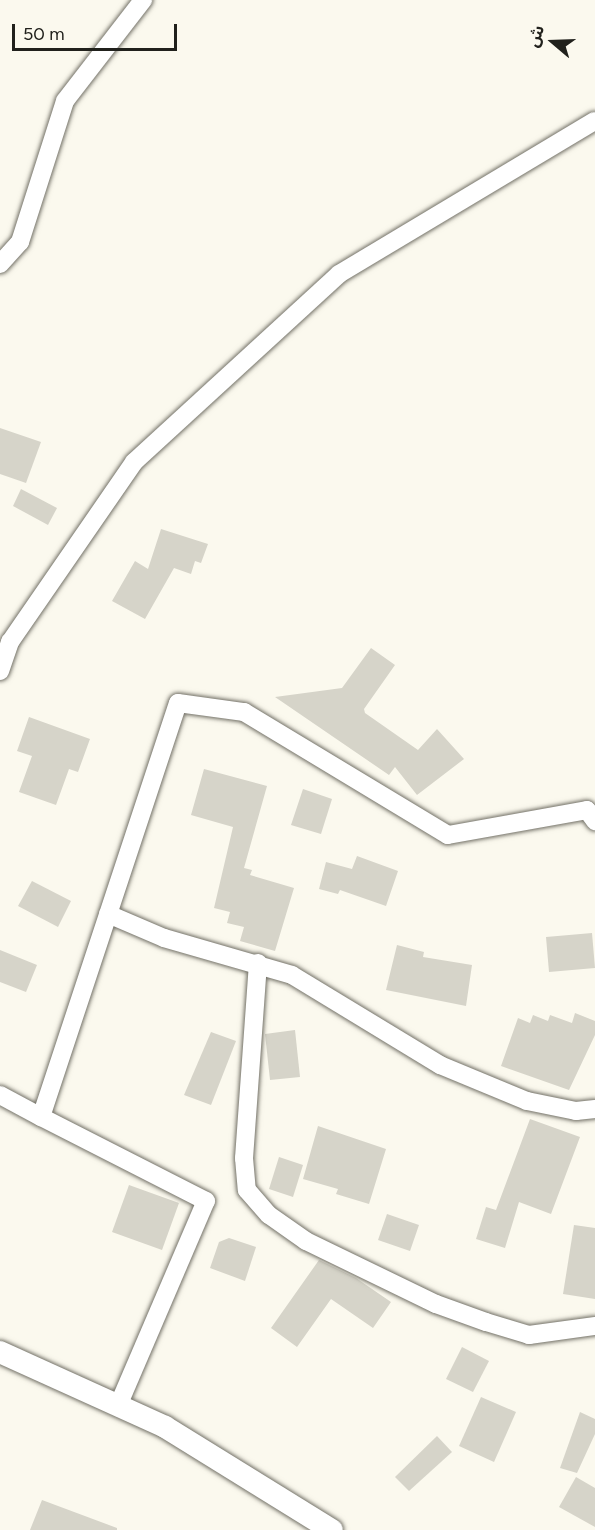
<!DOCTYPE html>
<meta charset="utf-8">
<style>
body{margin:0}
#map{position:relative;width:595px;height:1530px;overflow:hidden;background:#fbf9ee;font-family:Figtree,"Noto Sans Arabic",sans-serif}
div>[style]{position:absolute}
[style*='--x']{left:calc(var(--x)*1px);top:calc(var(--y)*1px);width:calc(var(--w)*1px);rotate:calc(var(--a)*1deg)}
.building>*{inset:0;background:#d6d4c9}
.roads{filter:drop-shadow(0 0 2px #737167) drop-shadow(0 0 2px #737167)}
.minor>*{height:18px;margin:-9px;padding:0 9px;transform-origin:9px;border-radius:9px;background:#fff}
.tertiary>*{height:22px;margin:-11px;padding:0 11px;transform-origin:11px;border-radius:11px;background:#fff}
span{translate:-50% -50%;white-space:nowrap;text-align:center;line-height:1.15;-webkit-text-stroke:4.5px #fbf9ee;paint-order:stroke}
.north{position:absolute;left:523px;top:12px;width:60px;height:60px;-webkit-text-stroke:4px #fbf9ee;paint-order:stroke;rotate:289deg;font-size:16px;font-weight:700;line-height:24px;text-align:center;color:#21211c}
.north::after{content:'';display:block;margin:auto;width:21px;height:27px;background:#21211c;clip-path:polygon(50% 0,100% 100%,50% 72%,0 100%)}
.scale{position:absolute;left:12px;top:24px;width:165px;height:27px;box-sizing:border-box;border:3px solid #21211c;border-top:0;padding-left:8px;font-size:18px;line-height:21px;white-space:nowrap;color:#21211c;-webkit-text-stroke:4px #fbf9ee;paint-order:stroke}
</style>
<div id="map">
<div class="building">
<div style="clip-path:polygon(0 428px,41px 442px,26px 483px,0 474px)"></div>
<div style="clip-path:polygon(21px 489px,57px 508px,48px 525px,13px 506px)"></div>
<div style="clip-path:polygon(161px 529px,208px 544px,201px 563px,195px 561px,191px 574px,174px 568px,145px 619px,112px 601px,135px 561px,148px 569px)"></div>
<div style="clip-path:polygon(371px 648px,395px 665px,364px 709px,365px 713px,418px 750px,437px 729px,464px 759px,417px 795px,395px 767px,389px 775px,275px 697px,342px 688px)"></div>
<div style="clip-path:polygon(29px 717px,90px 739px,78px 772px,69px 769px,56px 805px,19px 792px,32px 756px,17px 751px)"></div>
<div style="clip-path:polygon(204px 769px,267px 786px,244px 868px,252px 870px,250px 875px,294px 888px,275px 951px,240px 941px,244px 927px,227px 923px,230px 912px,214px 908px,233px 827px,191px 815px)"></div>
<div style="clip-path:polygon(303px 789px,332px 799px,321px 834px,291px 825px)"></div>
<div style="clip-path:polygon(357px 856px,398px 871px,386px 906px,340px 890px,338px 894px,319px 889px,326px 862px,352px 869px)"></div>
<div style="clip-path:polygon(32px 881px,71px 901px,58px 927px,18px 906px)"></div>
<div style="clip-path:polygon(592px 933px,595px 968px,549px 972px,546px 937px)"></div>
<div style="clip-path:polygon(397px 945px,424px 952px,423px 957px,472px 965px,466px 1006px,386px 990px)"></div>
<div style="clip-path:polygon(0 950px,37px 965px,26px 992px,0 982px)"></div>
<div style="clip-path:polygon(575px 1013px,595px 1021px,595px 1035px,569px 1090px,501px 1066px,518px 1018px,530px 1023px,533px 1015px,548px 1021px,550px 1015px,572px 1023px)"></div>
<div style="clip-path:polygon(295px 1030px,300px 1077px,270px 1080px,265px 1034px)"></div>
<div style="clip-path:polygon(211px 1032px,236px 1041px,211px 1105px,184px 1095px)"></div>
<div style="clip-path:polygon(530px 1119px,580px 1137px,551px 1214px,519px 1202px,505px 1248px,476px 1239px,486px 1207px,496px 1210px)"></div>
<div style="clip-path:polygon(318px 1126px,386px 1149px,369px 1204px,336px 1194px,338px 1189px,303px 1179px)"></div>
<div style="clip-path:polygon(279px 1157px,303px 1165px,293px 1197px,269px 1189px)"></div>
<div style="clip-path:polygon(129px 1185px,179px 1203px,162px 1250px,112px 1232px)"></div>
<div style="clip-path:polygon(387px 1214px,419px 1225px,410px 1251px,378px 1240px)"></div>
<div style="clip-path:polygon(574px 1225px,595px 1228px,595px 1299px,563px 1294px)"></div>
<div style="clip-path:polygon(229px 1238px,256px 1247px,245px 1281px,210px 1268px,219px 1242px)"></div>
<div style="clip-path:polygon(319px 1260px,356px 1278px,391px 1302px,373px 1328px,331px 1299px,297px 1347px,271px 1328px)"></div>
<div style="clip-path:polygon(462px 1347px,489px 1361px,473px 1392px,446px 1379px)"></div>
<div style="clip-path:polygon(481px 1397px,516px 1412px,494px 1462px,459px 1446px)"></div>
<div style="clip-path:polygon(580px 1412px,595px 1419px,595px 1434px,577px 1473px,560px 1468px)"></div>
<div style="clip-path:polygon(437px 1436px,452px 1452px,409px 1491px,395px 1477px)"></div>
<div style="clip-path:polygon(576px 1477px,595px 1488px,595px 1527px,559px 1507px)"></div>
<div style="clip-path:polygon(42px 1500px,117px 1528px,117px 1530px,30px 1530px)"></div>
</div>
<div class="roads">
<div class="minor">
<div style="--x:0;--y:264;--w:30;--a:-48"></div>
<div style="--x:20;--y:242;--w:148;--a:-72.3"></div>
<div style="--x:65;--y:101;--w:128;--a:-52.3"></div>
<div style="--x:0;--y:671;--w:31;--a:-71"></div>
<div style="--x:10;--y:642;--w:219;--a:-55.4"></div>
<div style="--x:134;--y:462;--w:278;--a:-42.5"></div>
<div style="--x:339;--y:274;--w:298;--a:-30.9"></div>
<div style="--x:108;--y:914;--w:61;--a:23.2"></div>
<div style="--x:164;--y:938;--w:133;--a:16.1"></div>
<div style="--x:292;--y:975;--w:173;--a:31.3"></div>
<div style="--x:440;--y:1065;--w:94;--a:22.5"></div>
<div style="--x:527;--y:1101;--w:50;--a:11.5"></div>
<div style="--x:576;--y:1111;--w:19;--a:-6"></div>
<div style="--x:258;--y:963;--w:196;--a:94.1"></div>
<div style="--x:244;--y:1158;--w:32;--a:85"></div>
<div style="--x:247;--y:1190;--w:33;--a:49"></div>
<div style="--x:269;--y:1215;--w:45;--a:35.1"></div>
<div style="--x:306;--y:1241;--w:144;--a:25.9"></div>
<div style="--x:436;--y:1304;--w:53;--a:19.8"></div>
<div style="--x:486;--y:1322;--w:45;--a:16.8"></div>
<div style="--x:529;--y:1335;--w:67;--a:-7.8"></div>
<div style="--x:0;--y:1095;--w:47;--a:28.2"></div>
<div style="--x:118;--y:1406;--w:223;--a:-66.8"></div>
<div style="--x:206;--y:1201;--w:185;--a:-153"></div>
<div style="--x:41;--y:1117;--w:436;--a:-71.7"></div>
<div style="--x:178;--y:703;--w:67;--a:7.8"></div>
<div style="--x:244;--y:712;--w:238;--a:31.1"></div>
<div style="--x:448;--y:835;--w:141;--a:-10.2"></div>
<div style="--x:587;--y:810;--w:14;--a:54"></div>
</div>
<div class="tertiary">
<div style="--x:0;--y:1352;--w:181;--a:24.4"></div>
<div style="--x:165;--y:1427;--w:196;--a:31.7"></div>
</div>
</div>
<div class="north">ش</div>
<div class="scale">50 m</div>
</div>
